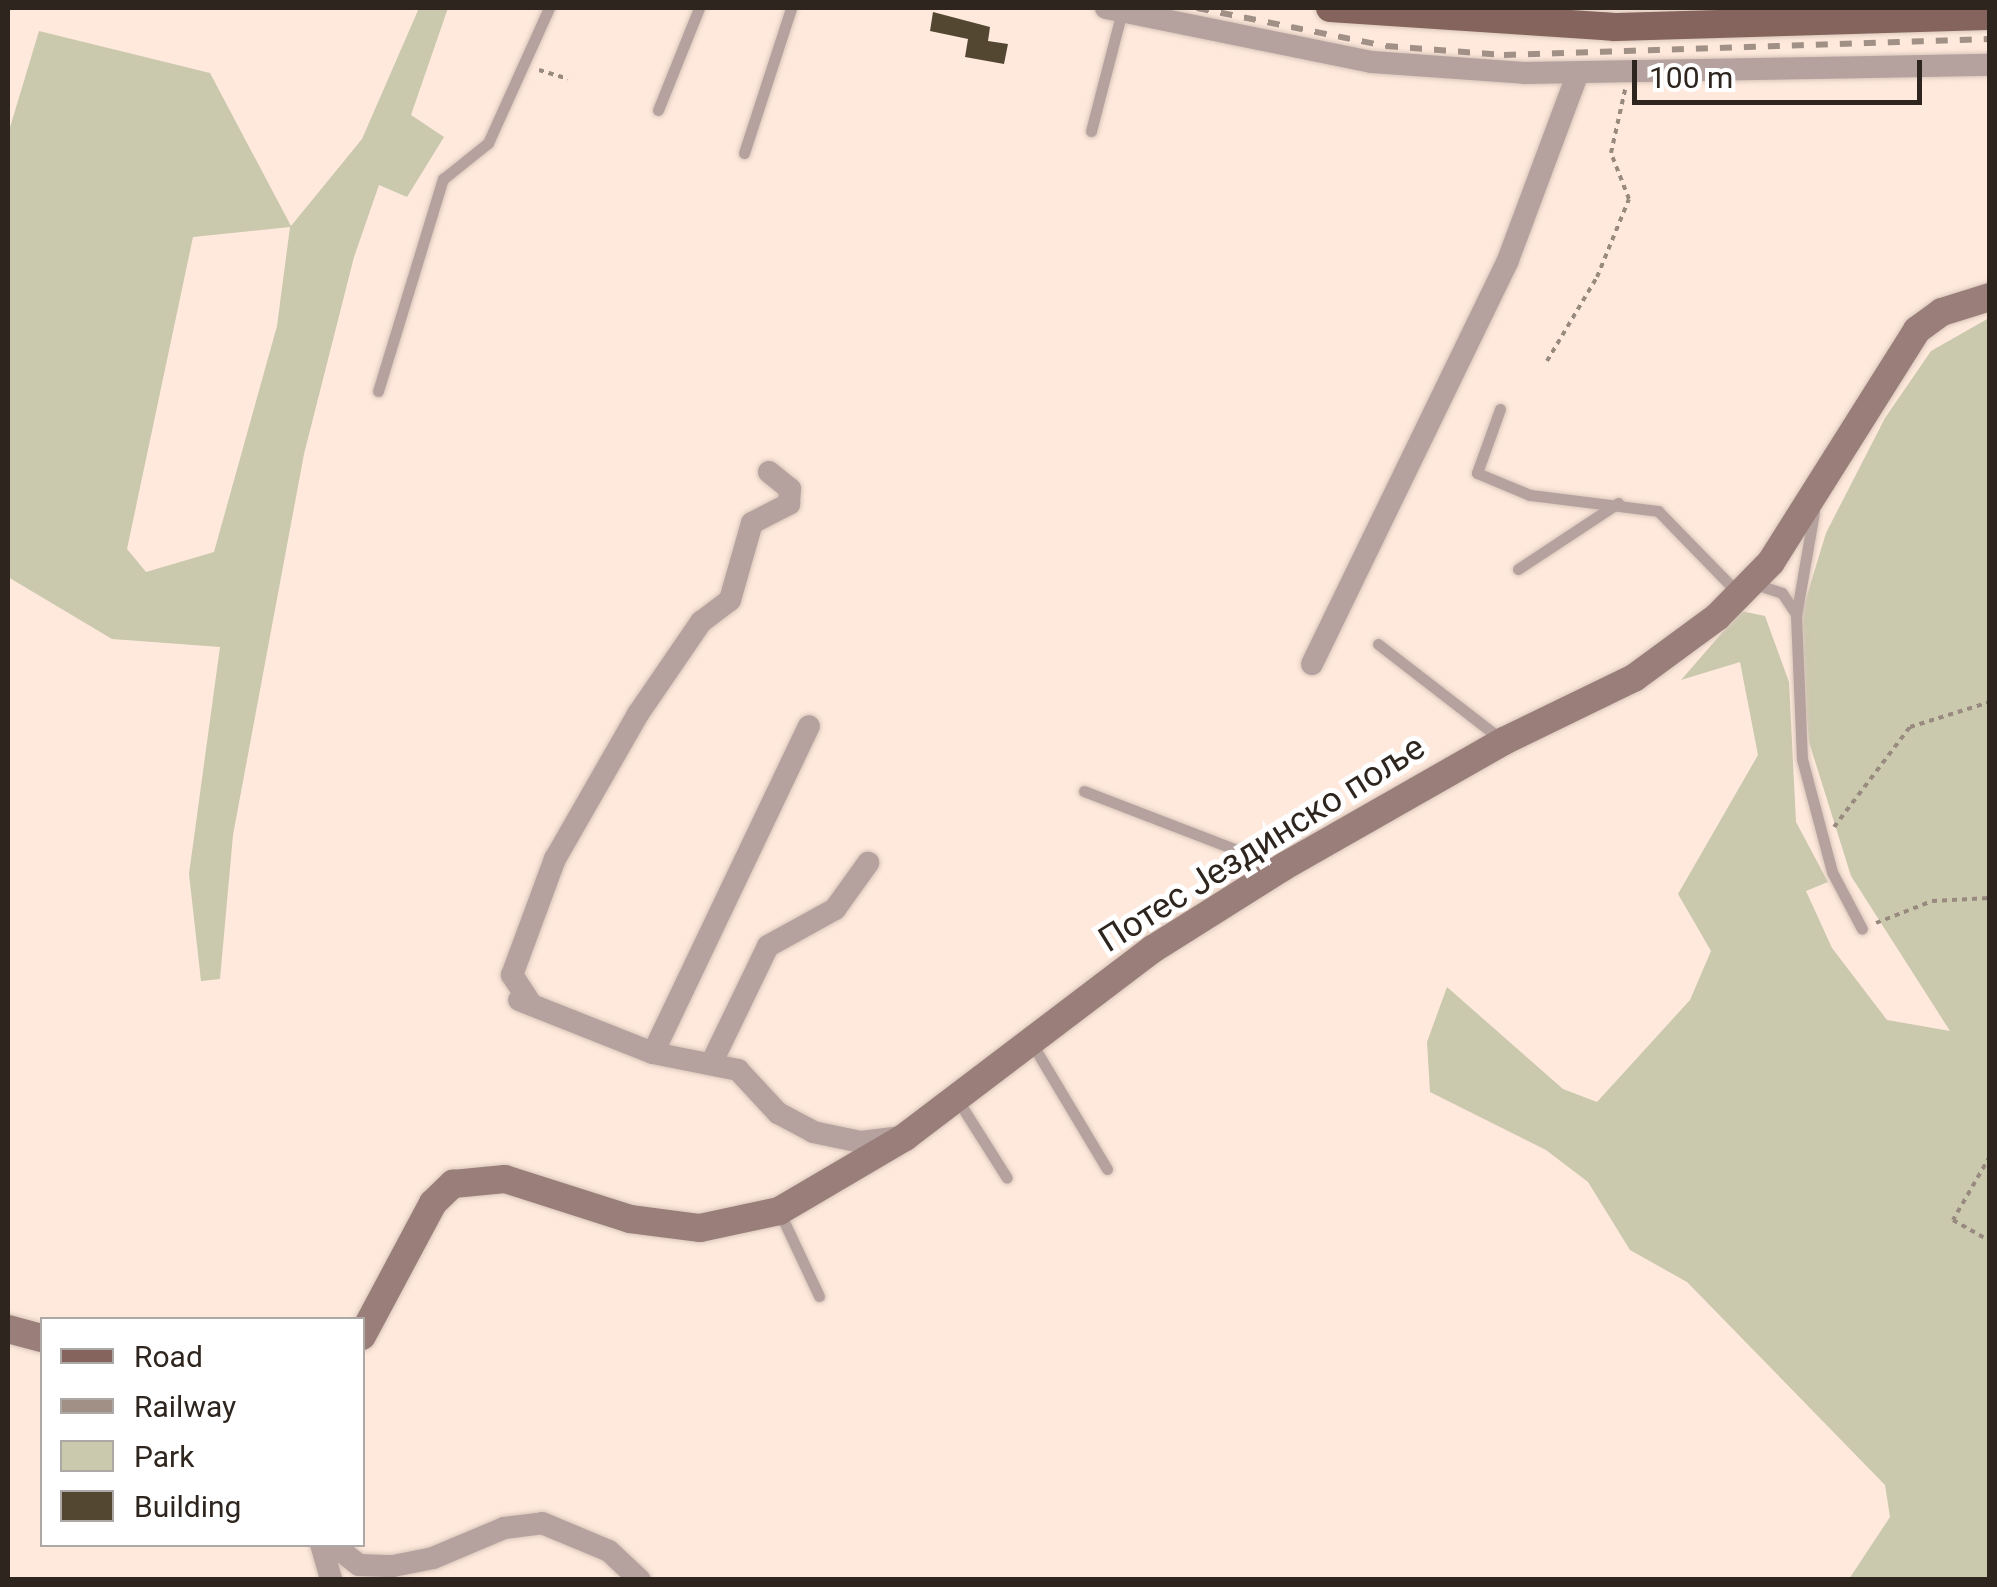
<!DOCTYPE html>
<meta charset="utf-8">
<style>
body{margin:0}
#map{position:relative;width:1997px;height:1587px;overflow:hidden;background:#fee9dc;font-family:Roboto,sans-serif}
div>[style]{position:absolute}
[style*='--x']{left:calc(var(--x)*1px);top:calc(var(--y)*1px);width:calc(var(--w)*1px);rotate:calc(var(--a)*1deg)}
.green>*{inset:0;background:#cac8ad}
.building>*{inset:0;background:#534732}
.path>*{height:4px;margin-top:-2px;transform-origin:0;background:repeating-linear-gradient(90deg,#998a80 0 5px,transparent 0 10px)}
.roads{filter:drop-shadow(0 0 2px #d9c6ba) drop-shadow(0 0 2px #d9c6ba)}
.service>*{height:11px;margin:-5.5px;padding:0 5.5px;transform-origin:5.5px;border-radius:5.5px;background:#b5a29f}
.minor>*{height:22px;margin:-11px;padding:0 11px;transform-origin:11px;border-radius:11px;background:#b5a29f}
.secondary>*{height:28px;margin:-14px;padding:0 14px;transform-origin:14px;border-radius:14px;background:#997e79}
.primary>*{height:28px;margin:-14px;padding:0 14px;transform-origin:14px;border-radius:14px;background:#85645e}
.rail>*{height:6px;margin-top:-3px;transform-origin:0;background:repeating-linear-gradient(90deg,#a09086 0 12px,transparent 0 24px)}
span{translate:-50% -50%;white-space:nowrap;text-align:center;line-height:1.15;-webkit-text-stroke:10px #fff;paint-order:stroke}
.street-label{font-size:35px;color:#2e251e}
.frame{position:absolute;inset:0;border:10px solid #2e251e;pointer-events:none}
.legend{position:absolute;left:40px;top:1317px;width:325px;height:230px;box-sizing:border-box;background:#fff;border:2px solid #aba8a5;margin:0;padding:12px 18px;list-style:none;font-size:30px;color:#2e251e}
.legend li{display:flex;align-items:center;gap:20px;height:50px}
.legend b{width:50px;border:2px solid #aba8a5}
.scale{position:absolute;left:1632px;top:60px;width:290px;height:45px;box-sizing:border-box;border:5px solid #2e251e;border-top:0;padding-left:12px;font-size:30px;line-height:35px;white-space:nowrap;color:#2e251e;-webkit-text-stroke:8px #fff;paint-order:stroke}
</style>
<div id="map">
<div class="green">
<div style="clip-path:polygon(evenodd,419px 8px,448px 8px,411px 115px,444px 137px,407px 197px,379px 185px,354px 257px,304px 454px,233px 835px,220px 979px,201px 981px,189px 874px,220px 647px,112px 639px,8px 577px,8px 134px,39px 31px,210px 73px,291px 226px,362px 139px,419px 8px,290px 227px,277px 326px,214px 552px,146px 572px,127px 549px,193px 237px,290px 227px)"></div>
<div style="clip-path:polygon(1989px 318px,1989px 1579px,1849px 1579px,1890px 1517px,1885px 1485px,1687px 1282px,1630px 1250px,1588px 1182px,1546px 1150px,1430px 1092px,1427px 1042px,1447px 987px,1563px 1089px,1597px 1102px,1690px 1000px,1711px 951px,1678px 894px,1758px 755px,1740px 662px,1681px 680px,1741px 611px,1765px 616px,1789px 682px,1796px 822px,1828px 882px,1806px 891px,1832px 948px,1887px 1020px,1950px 1031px,1851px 876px,1809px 742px,1798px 625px,1826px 533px,1885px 418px,1931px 351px)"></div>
</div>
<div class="building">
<div style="clip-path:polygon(933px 12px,990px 27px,988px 41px,1008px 44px,1004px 64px,965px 57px,968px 39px,930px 31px)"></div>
</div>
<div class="path">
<div style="--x:539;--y:70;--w:30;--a:17"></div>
<div style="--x:1547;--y:361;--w:98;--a:-59.2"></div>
<div style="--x:1597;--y:277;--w:84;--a:-67.7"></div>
<div style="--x:1629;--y:199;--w:49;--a:-111.4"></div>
<div style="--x:1611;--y:153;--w:65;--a:-77.5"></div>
<div style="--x:1834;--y:827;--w:126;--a:-52.8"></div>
<div style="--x:1910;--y:727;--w:84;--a:-17.4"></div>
<div style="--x:1876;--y:923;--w:60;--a:-21.4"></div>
<div style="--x:1932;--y:901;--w:58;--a:-3"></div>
<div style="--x:1990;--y:1156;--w:74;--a:120"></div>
<div style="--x:1953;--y:1220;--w:43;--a:29.6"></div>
</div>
<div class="roads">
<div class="service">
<div style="--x:658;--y:110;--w:110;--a:-68.1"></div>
<div style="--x:1091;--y:131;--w:124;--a:-75.5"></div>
<div style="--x:744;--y:153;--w:152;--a:-72"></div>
<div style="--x:378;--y:391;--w:222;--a:-73"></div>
<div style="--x:443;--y:179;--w:58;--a:-38.7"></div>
<div style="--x:488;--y:143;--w:148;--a:-65.7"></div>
<div style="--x:1500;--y:409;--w:68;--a:109.8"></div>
<div style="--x:1477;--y:473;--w:57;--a:22.5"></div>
<div style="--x:1530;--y:495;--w:129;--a:7.1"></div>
<div style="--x:1658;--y:511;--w:115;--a:45.7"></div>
<div style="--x:1814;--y:512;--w:106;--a:99.8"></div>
<div style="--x:1796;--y:616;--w:143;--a:87.6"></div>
<div style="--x:1802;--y:759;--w:117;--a:75.1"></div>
<div style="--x:1832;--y:872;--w:64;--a:62.2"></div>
<div style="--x:1518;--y:569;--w:120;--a:-33.4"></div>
<div style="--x:1755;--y:584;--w:28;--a:18"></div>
<div style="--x:1782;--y:593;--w:23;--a:56"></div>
<div style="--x:1378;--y:644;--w:155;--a:37.7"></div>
<div style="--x:1084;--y:791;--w:211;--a:21.1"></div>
<div style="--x:1031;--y:1042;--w:148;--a:59.1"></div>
<div style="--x:957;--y:1099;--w:93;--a:57.7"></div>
<div style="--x:779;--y:1211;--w:94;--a:64.8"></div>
</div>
<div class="minor">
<div style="--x:1106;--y:8;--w:271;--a:11.5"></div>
<div style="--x:1372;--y:62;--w:152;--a:4.1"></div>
<div style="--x:1524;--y:73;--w:466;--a:-1"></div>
<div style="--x:1312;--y:664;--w:449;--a:-64.1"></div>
<div style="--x:1508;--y:260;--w:197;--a:-69.5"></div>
<div style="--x:519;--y:1000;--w:144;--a:21.6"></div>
<div style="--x:653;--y:1053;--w:87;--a:11.3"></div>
<div style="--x:738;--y:1070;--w:59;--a:47.1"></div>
<div style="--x:778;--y:1113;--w:40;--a:28"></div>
<div style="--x:813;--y:1132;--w:49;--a:11.8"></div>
<div style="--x:861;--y:1142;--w:39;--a:-7"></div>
<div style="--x:531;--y:1004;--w:35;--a:-123"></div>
<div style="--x:512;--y:975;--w:124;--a:-69.7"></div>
<div style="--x:555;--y:859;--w:167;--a:-60.2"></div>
<div style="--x:638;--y:714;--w:112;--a:-55.6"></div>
<div style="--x:701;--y:622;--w:36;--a:-37"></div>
<div style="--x:730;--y:600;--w:80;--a:-74.1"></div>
<div style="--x:752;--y:523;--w:42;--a:-27.2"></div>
<div style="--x:789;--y:504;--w:15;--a:-86"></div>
<div style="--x:790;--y:489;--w:27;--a:-141"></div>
<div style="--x:653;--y:1053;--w:362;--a:-64.5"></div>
<div style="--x:711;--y:1064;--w:131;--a:-64.2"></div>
<div style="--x:768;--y:946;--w:77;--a:-28.9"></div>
<div style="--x:835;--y:909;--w:57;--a:-54.3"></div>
<div style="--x:321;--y:1544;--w:37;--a:74"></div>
<div style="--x:332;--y:1544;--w:34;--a:38"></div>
<div style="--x:359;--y:1565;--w:34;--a:2"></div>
<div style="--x:393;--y:1566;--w:41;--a:-11.3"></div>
<div style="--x:433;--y:1558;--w:77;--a:-22.9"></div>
<div style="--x:504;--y:1528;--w:38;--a:-7"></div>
<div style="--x:542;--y:1523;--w:73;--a:22.7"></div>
<div style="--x:609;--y:1551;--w:42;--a:43.1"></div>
</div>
<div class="secondary">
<div style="--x:8;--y:1329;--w:35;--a:15"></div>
<div style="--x:362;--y:1336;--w:151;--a:-61.9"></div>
<div style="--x:433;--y:1203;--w:28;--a:-44"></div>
<div style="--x:453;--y:1184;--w:52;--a:-5.5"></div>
<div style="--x:505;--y:1179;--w:131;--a:17.7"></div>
<div style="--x:630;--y:1219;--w:71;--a:7.3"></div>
<div style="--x:700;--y:1228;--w:81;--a:-12.1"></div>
<div style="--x:779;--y:1211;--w:146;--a:-30.4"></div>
<div style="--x:905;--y:1137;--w:311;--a:-37.2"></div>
<div style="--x:1153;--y:949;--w:154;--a:-32.2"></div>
<div style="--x:1283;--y:867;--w:254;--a:-29.7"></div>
<div style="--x:1504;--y:741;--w:144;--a:-25.9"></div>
<div style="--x:1634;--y:678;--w:103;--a:-36.3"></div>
<div style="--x:1717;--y:617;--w:77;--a:-45.5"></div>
<div style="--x:1771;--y:562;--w:274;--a:-57.8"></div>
<div style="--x:1917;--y:330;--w:31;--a:-36"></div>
<div style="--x:1942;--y:312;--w:50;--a:-17.4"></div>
</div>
<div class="primary">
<div style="--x:1330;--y:8;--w:285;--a:3.8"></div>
<div style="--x:1614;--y:27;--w:376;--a:-1.7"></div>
</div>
</div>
<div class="rail">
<div style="--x:1197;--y:8;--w:193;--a:11.4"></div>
<div style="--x:1386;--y:46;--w:118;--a:4.4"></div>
<div style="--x:1504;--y:55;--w:486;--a:-1.9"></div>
</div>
<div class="street-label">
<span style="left:1262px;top:844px;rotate:-32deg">Потес Јездинско поље</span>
</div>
<div class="frame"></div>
<ul class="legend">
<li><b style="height:12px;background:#85645e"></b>Road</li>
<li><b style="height:12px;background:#a09086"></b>Railway</li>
<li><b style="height:28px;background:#cac8ad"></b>Park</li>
<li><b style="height:28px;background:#534732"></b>Building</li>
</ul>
<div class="scale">100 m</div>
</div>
